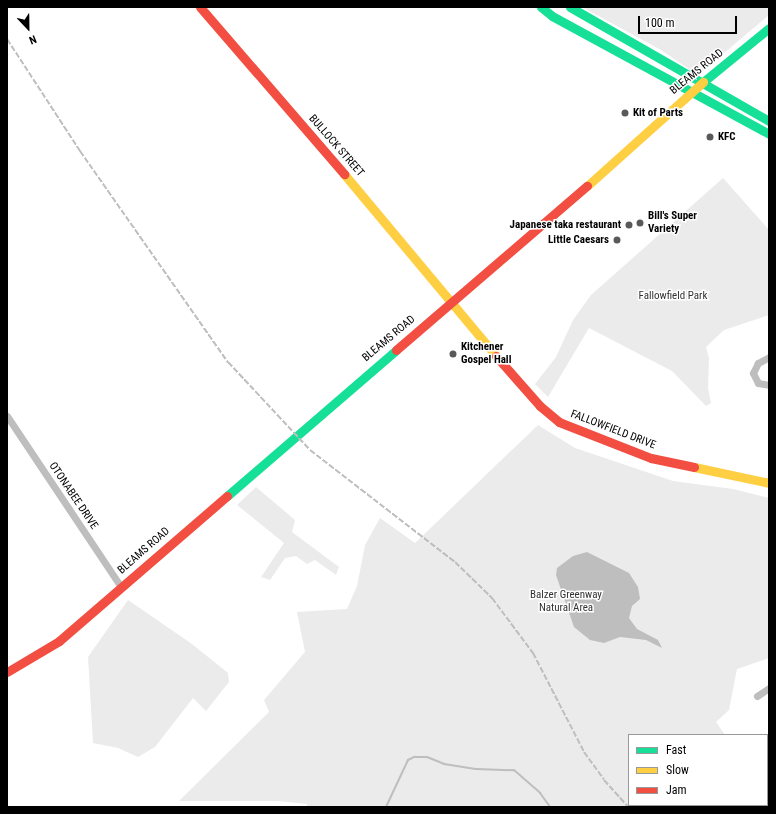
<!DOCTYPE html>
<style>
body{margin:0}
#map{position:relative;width:776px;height:814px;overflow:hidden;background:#fff;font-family:"Roboto Condensed",sans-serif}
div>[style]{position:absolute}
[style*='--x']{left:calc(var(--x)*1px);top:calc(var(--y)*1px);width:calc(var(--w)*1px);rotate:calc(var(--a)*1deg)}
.green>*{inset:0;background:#ebebeb}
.water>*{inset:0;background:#bebebe}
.stream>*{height:2px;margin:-1px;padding:0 1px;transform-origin:1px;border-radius:1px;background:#bebebe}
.street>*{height:7px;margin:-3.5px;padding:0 3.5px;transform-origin:3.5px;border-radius:3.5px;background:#bebebe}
.fast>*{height:9px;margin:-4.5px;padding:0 4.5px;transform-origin:4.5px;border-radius:4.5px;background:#16e098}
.slow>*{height:9px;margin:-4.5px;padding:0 4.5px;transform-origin:4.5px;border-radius:4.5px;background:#ffcf43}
.jam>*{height:9px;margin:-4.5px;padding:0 4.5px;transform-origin:4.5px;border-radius:4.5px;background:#f24e42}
.rail>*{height:2px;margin-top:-1px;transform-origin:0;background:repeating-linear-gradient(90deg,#bebebe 0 6px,transparent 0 8px)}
.dots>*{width:11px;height:11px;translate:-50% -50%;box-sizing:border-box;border:2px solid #fff;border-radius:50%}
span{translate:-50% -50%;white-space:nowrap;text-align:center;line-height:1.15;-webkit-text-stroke:3px #fff;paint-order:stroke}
.street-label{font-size:11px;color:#000}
.poi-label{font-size:11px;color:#000;font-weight:700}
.left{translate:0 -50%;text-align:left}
.right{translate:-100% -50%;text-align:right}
.park-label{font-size:11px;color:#323232}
.frame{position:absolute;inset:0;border:8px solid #000;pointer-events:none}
.legend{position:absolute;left:628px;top:734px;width:140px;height:72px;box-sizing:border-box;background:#fff;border:1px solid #999;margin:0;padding:5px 7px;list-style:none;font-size:12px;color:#000}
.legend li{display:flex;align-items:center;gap:8px;height:20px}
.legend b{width:20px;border:1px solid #999}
.north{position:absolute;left:8px;top:8px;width:40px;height:40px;-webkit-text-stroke:3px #fff;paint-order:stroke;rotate:158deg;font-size:11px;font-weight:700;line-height:16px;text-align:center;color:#000}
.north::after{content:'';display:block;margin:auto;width:14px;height:18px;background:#000;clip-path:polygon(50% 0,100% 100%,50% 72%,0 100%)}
.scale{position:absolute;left:638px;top:16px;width:99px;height:18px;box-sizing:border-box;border:2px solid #000;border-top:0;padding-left:5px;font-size:12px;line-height:14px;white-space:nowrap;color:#000;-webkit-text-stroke:3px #fff;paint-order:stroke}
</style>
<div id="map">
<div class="green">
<div style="clip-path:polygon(582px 7px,769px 7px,769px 15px,698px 75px,661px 50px)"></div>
<div style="clip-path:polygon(723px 178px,769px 230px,769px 315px,724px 330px,706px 347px,709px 358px,708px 388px,711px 403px,706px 406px,672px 371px,589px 328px,548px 397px,535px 384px,556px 357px,573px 320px,591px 295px)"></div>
<div style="clip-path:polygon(538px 425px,575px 448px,673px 481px,733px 489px,769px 498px,769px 658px,737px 669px,729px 710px,716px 722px,725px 735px,629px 735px,629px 805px,767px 805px,769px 748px,769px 807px,307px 807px,307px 804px,278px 801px,179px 801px,269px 712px,264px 700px,305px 652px,297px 612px,347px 609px,357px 586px,365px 545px,380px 518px,415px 543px)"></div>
<div style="clip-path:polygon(256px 487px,295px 520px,292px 532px,339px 567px,336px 575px,315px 560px,307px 564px,296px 556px,285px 558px,270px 580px,261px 577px,284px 543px,237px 505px)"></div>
<div style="clip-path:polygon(128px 600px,192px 644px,228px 673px,229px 682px,206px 711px,193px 698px,155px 747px,138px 757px,118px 748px,93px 743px,88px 657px)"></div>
</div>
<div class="water">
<div style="clip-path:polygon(587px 552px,629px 573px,638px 587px,640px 599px,632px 606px,629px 618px,637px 629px,658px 640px,662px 648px,646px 640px,620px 637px,604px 643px,590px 640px,574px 627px,556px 575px,557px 568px,573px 556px)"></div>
</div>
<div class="stream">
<div style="--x:767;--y:800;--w:4;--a:-56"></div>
<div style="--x:386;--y:807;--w:52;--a:-64.9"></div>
<div style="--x:408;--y:760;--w:7;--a:-27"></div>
<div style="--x:414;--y:757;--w:13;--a:0"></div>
<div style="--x:427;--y:757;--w:18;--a:22"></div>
<div style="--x:444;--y:764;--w:32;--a:9"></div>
<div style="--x:476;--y:769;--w:38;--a:2"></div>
<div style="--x:514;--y:770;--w:35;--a:41"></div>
<div style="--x:540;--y:793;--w:17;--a:54"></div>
<div style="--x:655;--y:807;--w:20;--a:0"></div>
<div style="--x:760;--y:807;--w:3;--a:-45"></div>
</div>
<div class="street">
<div style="--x:769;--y:357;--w:13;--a:151"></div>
<div style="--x:758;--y:363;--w:11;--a:117"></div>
<div style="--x:753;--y:373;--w:11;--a:63"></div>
<div style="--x:758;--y:383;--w:11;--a:10"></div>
<div style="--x:7;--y:416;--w:206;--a:56.3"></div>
<div style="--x:757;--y:696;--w:14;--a:-34"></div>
</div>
<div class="fast">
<div style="--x:541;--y:7;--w:14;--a:39"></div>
<div style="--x:552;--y:16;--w:247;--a:28.5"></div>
<div style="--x:570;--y:7;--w:229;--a:29.8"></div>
<div style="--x:703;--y:82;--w:85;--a:-39.3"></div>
<div style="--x:227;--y:496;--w:223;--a:-40.8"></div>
</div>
<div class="slow">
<div style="--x:344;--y:174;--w:237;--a:50.1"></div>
<div style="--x:587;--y:186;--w:156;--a:-41.9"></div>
<div style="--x:694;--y:467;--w:77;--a:12"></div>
</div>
<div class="jam">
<div style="--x:200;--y:7;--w:221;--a:49.2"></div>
<div style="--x:396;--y:350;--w:252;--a:-40.7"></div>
<div style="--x:496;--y:356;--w:67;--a:48.7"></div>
<div style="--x:540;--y:406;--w:25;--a:40"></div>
<div style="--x:559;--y:422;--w:99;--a:21.4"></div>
<div style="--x:651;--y:458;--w:44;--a:11.8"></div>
<div style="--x:7;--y:672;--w:61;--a:-30.8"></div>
<div style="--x:59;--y:641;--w:222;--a:-40.8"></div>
</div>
<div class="rail">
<div style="--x:7;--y:39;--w:134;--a:56.9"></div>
<div style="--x:80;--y:151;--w:258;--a:55"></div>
<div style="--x:228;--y:362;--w:120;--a:47"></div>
<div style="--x:310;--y:450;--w:183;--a:37.7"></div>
<div style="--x:455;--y:562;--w:52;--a:44.2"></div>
<div style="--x:492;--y:598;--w:69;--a:53.3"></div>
<div style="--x:533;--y:653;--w:111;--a:62.7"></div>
<div style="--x:584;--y:752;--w:34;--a:54"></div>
<div style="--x:604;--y:780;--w:36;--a:48"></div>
</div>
<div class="dots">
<div style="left:625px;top:113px;background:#595959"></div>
<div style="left:710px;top:137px;background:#595959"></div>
<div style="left:640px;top:223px;background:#595959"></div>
<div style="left:629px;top:225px;background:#595959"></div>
<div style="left:617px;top:240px;background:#595959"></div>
<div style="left:453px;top:354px;background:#595959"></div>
</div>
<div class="street-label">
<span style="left:697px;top:72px;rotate:-39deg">BLEAMS ROAD</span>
<span style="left:336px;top:146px;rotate:49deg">BULLOCK STREET</span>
<span style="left:389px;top:339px;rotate:-40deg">BLEAMS ROAD</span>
<span style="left:613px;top:430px;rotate:21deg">FALLOWFIELD DRIVE</span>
<span style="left:73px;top:496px;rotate:56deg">OTONABEE DRIVE</span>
<span style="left:144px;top:551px;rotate:-41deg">BLEAMS ROAD</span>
</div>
<div class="poi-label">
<span class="left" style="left:633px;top:113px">Kit of Parts</span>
<span class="left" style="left:718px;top:137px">KFC</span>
<span class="left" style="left:648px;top:223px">Bill's Super<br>Variety</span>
<span class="right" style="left:621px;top:225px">Japanese taka restaurant</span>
<span class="right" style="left:609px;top:240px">Little Caesars</span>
<span class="left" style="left:461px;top:354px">Kitchener<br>Gospel Hall</span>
</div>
<div class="park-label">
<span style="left:673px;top:296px">Fallowfield Park</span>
<span style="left:566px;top:602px">Balzer Greenway<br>Natural Area</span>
</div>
<div class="frame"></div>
<ul class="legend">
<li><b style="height:5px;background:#16e098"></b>Fast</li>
<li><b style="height:5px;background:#ffcf43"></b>Slow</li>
<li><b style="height:5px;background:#f24e42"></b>Jam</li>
</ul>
<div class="north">N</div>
<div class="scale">100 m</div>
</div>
